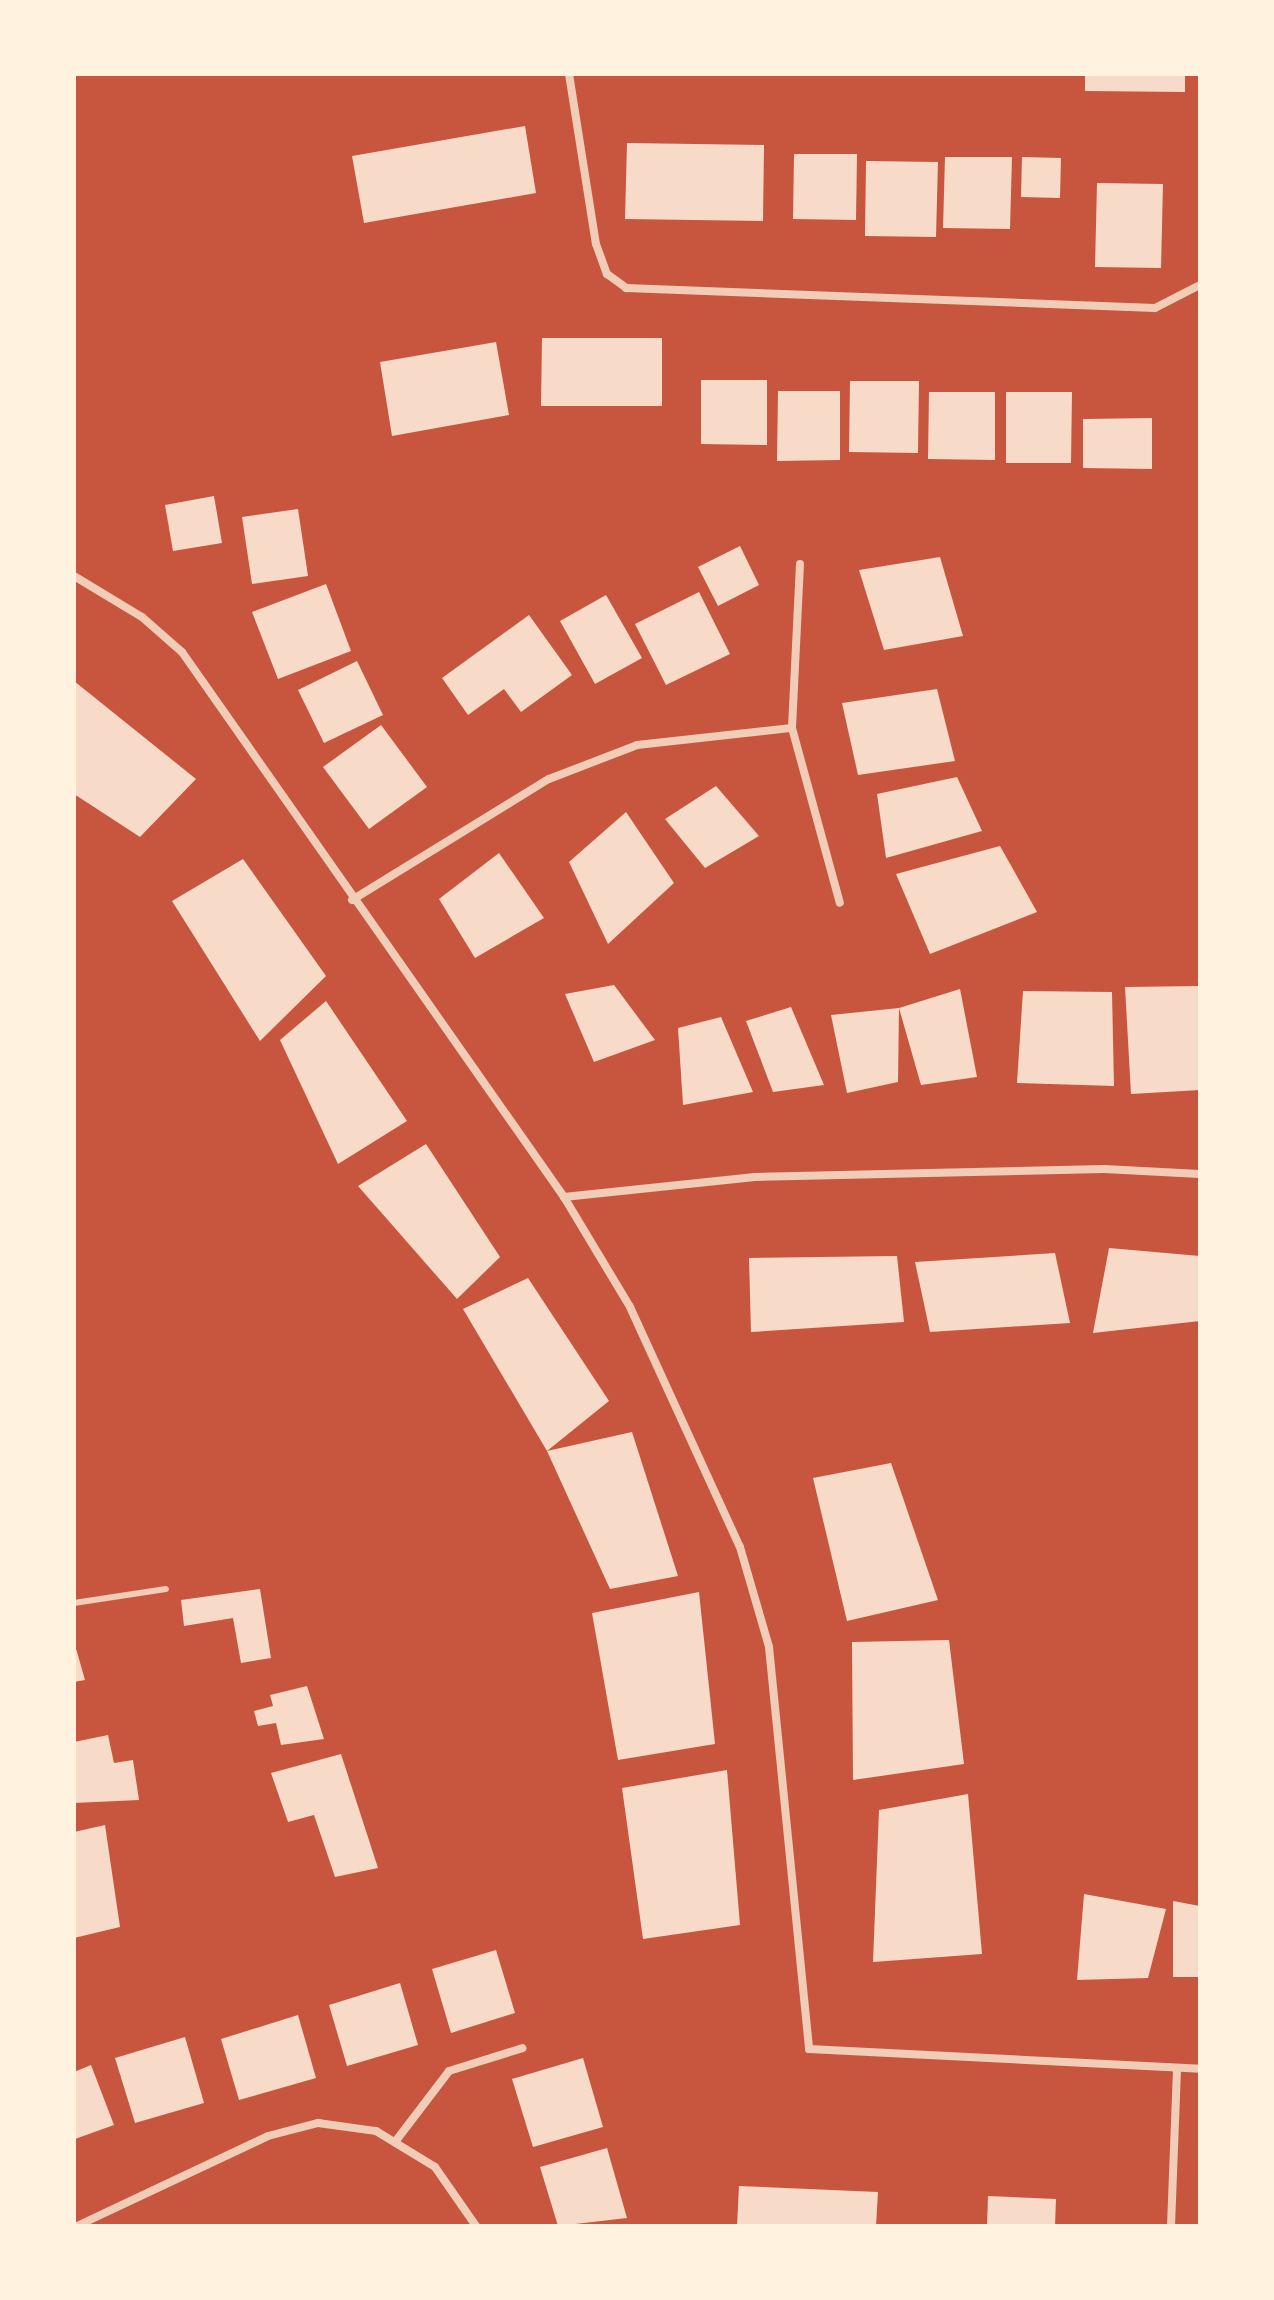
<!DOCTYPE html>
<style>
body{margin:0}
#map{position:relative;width:1274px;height:2300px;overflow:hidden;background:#c8553d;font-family:"Exo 2",sans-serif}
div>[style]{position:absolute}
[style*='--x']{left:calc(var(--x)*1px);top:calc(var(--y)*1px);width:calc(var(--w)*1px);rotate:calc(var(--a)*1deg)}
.building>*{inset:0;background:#f7dbc8}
.service>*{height:6px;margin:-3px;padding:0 3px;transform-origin:3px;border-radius:3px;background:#f1ccb7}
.minor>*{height:8px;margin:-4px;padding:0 4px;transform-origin:4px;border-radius:4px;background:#f1ccb7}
span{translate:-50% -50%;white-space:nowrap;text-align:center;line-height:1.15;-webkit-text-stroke:7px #fff3e0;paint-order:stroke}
.frame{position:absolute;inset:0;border:76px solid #fff3e0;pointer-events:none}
</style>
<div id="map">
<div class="building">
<div style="clip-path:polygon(1085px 74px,1185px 74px,1185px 92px,1085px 91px)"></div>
<div style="clip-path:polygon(525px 126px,536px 193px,364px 223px,352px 156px)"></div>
<div style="clip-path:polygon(627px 143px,764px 145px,763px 221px,625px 219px)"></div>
<div style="clip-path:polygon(794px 154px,857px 154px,856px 220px,793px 219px)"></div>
<div style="clip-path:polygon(945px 157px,1012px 157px,1010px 229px,943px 228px)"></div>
<div style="clip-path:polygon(1022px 157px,1061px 158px,1060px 198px,1021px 197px)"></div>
<div style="clip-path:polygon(866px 161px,938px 162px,936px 237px,865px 236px)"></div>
<div style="clip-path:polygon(1097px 183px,1163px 184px,1161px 268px,1095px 267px)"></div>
<div style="clip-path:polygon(542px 338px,662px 338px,662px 406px,541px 406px)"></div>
<div style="clip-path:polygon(496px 342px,509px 415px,392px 436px,380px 362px)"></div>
<div style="clip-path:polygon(701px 380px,767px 380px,767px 445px,701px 444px)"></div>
<div style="clip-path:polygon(850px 381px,919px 381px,918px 453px,849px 452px)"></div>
<div style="clip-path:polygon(778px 391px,840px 391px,840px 460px,777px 461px)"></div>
<div style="clip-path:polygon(929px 392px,995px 392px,995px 460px,928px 459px)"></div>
<div style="clip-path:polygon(1006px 392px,1072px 392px,1071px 463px,1006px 463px)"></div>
<div style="clip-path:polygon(1152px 418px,1152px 469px,1083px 468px,1083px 419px)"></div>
<div style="clip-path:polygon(214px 496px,222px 543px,173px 551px,165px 505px)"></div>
<div style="clip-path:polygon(298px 509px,308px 576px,252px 584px,242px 517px)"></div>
<div style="clip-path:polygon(740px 546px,759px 585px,718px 606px,698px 567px)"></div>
<div style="clip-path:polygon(940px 557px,963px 636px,884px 650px,859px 570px)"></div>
<div style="clip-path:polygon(326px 584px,351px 651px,278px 679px,252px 612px)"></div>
<div style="clip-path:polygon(699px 592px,730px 654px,666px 685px,635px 624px)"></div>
<div style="clip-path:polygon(606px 595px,642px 658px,595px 684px,560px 621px)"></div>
<div style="clip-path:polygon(529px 615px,572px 675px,521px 712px,504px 689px,468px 715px,442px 678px)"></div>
<div style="clip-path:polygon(357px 661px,383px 715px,324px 743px,298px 690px)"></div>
<div style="clip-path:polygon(74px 681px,196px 779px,140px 837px,74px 794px)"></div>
<div style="clip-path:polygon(937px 689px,955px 761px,858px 775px,842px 703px)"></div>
<div style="clip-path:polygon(381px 725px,427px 787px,369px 829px,323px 767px)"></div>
<div style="clip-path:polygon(957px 777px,982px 831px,886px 858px,877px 794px)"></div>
<div style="clip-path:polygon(716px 786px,759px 836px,705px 868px,665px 819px)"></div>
<div style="clip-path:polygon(626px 812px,674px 883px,608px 944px,569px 862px)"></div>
<div style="clip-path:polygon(1000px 846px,1037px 912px,930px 954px,896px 874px)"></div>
<div style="clip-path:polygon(499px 853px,544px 918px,475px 958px,439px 899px)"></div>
<div style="clip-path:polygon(243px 859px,326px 976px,260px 1041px,172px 901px)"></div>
<div style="clip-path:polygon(614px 985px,655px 1040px,594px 1062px,565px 994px)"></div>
<div style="clip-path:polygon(1200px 986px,1200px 1090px,1131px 1094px,1125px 987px)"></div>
<div style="clip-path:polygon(960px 989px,977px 1077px,921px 1085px,899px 1008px)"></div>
<div style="clip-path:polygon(1023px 991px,1112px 992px,1114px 1086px,1017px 1083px)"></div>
<div style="clip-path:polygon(326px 1001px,407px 1121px,338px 1164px,280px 1040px)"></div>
<div style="clip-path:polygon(791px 1007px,824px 1085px,773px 1092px,746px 1021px)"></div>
<div style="clip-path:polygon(899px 1008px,898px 1082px,847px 1093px,831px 1015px)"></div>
<div style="clip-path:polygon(721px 1017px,753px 1092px,683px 1105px,678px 1028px)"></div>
<div style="clip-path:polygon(426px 1144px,500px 1257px,457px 1299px,358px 1186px)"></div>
<div style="clip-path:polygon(1109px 1248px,1200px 1256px,1200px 1321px,1093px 1333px)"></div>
<div style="clip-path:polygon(1055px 1253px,1070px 1323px,930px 1332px,915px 1262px)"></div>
<div style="clip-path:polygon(897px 1256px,904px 1322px,751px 1332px,749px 1258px)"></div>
<div style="clip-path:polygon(528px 1278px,609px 1401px,547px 1451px,463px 1309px)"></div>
<div style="clip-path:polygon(632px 1432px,678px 1576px,610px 1589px,547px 1451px)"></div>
<div style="clip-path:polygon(891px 1463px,938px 1600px,847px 1621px,813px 1478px)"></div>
<div style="clip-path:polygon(260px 1589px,271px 1658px,241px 1663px,233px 1618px,184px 1626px,181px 1600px)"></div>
<div style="clip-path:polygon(699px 1592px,715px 1744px,618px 1760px,592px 1613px)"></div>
<div style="clip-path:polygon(949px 1640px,964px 1764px,853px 1780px,852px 1642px)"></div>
<div style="clip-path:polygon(75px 1645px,85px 1680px,74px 1682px,74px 1646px)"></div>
<div style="clip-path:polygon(307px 1686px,324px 1739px,281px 1745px,276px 1723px,258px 1726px,254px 1711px,273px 1706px,270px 1695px)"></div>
<div style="clip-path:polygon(108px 1735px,114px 1763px,133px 1760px,139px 1800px,74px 1803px,74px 1742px)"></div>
<div style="clip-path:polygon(341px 1754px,378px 1868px,335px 1877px,314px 1815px,288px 1822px,271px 1773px)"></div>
<div style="clip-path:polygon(727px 1770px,740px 1925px,643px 1939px,622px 1788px)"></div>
<div style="clip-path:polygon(968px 1794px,982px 1954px,873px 1962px,879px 1810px)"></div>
<div style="clip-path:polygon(105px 1825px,120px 1927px,74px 1938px,74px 1832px)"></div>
<div style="clip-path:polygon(1084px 1894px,1166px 1909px,1148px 1978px,1077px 1980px)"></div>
<div style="clip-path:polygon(1173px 1901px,1200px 1906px,1200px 1977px,1173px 1977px)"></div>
<div style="clip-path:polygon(496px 1950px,515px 2013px,451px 2033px,432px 1969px)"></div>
<div style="clip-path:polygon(400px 1983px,418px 2045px,347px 2066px,329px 2005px)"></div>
<div style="clip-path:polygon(298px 2015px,316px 2078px,239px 2100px,221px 2039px)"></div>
<div style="clip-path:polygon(185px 2037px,204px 2103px,135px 2123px,115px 2058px)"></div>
<div style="clip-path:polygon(583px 2058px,603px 2127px,533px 2147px,512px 2079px)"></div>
<div style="clip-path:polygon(91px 2065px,114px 2125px,75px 2139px,74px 2072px)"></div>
<div style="clip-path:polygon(607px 2148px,627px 2218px,558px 2226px,540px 2167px)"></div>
<div style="clip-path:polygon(739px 2186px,878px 2192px,876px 2226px,737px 2226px)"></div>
<div style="clip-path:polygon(988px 2196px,1056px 2199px,1055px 2226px,987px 2226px)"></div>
</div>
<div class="service">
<div style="--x:74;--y:1603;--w:93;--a:-8.7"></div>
</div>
<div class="minor">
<div style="--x:569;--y:74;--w:172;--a:81"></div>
<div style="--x:596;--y:244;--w:32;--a:70"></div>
<div style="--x:607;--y:274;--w:24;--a:36"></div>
<div style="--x:626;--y:288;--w:529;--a:2.17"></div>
<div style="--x:1155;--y:308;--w:51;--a:-27.1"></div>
<div style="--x:800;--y:564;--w:164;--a:92.8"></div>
<div style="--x:792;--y:728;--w:181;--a:74.7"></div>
<div style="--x:74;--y:576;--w:79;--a:31.1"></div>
<div style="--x:142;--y:617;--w:53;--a:41.2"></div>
<div style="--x:182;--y:652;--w:666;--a:54.97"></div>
<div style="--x:564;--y:1197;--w:128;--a:59"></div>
<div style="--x:630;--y:1307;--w:264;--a:65.4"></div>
<div style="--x:740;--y:1547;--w:104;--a:73.8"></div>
<div style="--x:769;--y:1647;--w:404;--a:84.3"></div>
<div style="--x:809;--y:2049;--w:392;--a:2.9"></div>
<div style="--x:352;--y:900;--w:231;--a:-31.6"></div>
<div style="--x:549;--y:779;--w:94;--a:-21.1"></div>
<div style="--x:637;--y:745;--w:156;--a:-6.3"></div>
<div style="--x:564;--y:1197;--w:192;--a:-6"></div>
<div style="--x:755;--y:1177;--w:349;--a:-1.3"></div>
<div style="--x:1104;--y:1169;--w:96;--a:3"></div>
<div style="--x:395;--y:2142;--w:89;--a:-52.7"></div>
<div style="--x:449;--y:2071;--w:77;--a:-17.3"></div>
<div style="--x:77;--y:2226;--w:211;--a:-25.2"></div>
<div style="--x:268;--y:2136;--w:52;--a:-14.6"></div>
<div style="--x:318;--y:2123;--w:59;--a:7.9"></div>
<div style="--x:376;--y:2131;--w:69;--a:31.4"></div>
<div style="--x:435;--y:2167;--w:72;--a:55.2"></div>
<div style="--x:1171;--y:2226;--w:158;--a:-87.8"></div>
</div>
<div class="frame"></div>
</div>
